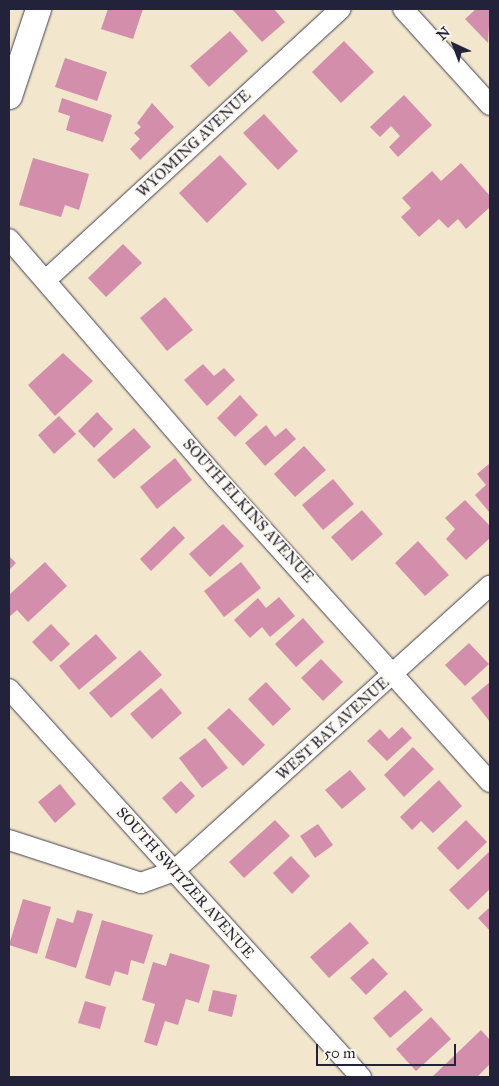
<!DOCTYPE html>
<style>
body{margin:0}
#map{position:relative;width:499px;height:1086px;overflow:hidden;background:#f2e6cc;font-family:"IM FELL Great Primer",serif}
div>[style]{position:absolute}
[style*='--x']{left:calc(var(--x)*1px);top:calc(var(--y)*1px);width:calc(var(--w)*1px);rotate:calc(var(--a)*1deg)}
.building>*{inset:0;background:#d38eab}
.roads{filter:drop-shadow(0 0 1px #413f51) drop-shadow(0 0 1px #413f51)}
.minor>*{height:20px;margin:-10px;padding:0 10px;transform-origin:10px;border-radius:10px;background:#fff}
.tertiary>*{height:25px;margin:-12.5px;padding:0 12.5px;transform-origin:12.5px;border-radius:12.5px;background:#fff}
span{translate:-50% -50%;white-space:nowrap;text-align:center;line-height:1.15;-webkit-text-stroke:4px #fbf7ec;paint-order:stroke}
.street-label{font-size:15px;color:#22223b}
.frame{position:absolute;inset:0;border:10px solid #22223b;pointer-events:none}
.north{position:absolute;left:429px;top:20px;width:50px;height:50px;-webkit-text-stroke:4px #fbf7ec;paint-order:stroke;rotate:317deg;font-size:14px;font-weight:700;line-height:20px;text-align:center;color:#22223b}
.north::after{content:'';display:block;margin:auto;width:18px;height:22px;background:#22223b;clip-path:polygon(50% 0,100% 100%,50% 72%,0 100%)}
.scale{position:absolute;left:316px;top:1044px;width:140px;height:22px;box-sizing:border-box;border:2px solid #22223b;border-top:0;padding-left:6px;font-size:15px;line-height:18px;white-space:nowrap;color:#22223b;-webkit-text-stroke:4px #fbf7ec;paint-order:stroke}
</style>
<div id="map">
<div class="building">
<div style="clip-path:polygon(108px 9px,143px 9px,133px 39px,101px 29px)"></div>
<div style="clip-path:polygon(232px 9px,274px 9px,285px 22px,262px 42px)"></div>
<div style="clip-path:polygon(476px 9px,490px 9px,488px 43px,465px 19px)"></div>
<div style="clip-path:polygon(230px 31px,248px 51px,209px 87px,190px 66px)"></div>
<div style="clip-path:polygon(344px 41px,374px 72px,341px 103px,312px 72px)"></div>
<div style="clip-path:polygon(65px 58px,107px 72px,97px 101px,55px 87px)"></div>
<div style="clip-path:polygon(404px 95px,432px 125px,398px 157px,389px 147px,400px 136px,391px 126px,380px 137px,370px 127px)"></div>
<div style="clip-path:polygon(62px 98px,112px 115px,103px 142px,66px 130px,70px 116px,58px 112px)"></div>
<div style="clip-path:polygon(152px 103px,174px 127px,140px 160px,130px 149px,140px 139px,134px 133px,141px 127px,137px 123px)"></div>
<div style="clip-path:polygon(264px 114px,298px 151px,278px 170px,243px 133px)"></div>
<div style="clip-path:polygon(220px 155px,247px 184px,207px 223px,179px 193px)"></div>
<div style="clip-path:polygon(33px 158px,89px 174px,79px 210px,65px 205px,61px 217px,19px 205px)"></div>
<div style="clip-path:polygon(461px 163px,490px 196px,490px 207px,466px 229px,458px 219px,448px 228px,439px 219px,419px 237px,401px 217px,411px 208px,402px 198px,432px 171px,441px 181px)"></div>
<div style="clip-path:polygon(123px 244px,142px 263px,106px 297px,88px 278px)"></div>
<div style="clip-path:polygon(165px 297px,193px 330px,167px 351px,140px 318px)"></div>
<div style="clip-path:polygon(63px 353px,93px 381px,55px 416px,28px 385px)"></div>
<div style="clip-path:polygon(203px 364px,214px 376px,224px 368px,235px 380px,207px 406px,184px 380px)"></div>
<div style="clip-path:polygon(240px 395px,258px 415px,235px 437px,217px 418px)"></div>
<div style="clip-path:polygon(97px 412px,113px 429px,94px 448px,78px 431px)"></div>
<div style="clip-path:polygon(59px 416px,76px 434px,54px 454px,38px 435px)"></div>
<div style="clip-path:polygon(266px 425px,275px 437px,286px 428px,296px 439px,265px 466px,245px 443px)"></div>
<div style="clip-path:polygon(134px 428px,151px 447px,114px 479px,97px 460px)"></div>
<div style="clip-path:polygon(304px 446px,326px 470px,295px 497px,274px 474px)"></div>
<div style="clip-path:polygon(175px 458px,192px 480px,157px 509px,140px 487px)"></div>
<div style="clip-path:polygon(490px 463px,490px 513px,475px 495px,486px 485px,477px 474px)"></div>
<div style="clip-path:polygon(333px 479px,354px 504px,323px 530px,302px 505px)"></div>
<div style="clip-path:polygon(465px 500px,490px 526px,490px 538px,466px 560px,446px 539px,455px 529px,445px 518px)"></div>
<div style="clip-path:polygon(362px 510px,383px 534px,352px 561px,331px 537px)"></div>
<div style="clip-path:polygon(223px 524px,244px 546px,210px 577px,189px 554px)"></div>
<div style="clip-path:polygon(174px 526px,185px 538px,151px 571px,140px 559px)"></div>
<div style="clip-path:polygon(418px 541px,449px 575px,425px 596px,395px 563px)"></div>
<div style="clip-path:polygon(9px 556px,16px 563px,9px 570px)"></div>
<div style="clip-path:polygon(45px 562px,67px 586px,28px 622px,17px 610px,9px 617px,9px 595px)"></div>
<div style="clip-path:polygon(241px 562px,261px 588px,224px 617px,204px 591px)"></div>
<div style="clip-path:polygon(279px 597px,295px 616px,270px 637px,262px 627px,250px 638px,234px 620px,258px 598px,266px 608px)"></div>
<div style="clip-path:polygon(303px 618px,324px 642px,296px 667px,275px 644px)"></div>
<div style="clip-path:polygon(51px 624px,70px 644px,51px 662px,32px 642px)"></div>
<div style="clip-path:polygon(96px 634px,117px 658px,79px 690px,59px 666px)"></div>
<div style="clip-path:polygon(469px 643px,489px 664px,465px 686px,445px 665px)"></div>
<div style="clip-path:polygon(140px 650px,162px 675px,111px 718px,89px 693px)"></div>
<div style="clip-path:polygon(321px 659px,343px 682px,323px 701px,301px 678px)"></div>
<div style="clip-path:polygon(266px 682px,291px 709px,273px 726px,248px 699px)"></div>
<div style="clip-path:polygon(490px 682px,490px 722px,471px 698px)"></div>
<div style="clip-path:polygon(161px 688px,182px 713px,152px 739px,130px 714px)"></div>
<div style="clip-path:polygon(229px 708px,265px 745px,243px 766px,207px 728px)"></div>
<div style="clip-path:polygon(402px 727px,412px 738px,387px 761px,367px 741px,380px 729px,389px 739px)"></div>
<div style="clip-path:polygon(205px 738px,228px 768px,202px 788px,179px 758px)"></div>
<div style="clip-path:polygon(413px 747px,434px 769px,404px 797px,384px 775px)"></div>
<div style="clip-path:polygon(350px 770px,366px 789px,342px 809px,325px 790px)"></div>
<div style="clip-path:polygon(439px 780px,462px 806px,433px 833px,421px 821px,412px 830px,400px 817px)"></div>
<div style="clip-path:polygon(181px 781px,195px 796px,176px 814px,162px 798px)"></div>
<div style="clip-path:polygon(60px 784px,76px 804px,55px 823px,38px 802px)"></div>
<div style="clip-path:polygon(275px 820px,290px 836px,244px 878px,229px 862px)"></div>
<div style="clip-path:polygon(466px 820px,487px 842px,458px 870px,437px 848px)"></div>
<div style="clip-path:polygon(318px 824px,333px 845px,315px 858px,300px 836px)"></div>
<div style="clip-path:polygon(490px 851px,490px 889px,468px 910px,449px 890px)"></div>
<div style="clip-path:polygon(291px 856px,310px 876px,292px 894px,273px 873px)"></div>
<div style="clip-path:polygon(23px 899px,51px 907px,37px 954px,9px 945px)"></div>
<div style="clip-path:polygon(490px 907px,490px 931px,478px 918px)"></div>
<div style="clip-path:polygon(77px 910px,93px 914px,76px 968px,45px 958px,57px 918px,73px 923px)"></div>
<div style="clip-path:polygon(102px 920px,153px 935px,144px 964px,131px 960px,128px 975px,115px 971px,110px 986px,85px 978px)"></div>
<div style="clip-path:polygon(350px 922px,369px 943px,329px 978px,310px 957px)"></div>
<div style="clip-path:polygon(170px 953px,210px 965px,199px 1003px,186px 999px,178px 1025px,165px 1021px,157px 1046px,144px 1042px,155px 1004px,142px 1000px,153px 962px,166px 966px)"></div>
<div style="clip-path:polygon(373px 958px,388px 974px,366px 995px,350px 978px)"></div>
<div style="clip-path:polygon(213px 990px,237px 995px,232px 1017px,208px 1011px)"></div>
<div style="clip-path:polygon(405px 990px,423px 1010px,390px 1038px,373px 1018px)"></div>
<div style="clip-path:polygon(85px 1001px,106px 1007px,100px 1029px,78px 1023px)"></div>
<div style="clip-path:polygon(431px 1017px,451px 1039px,416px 1071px,396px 1049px)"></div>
<div style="clip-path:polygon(481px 1030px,490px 1040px,490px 1064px,477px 1077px,432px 1077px)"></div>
</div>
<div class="roads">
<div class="minor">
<div style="--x:403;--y:9;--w:130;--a:47.8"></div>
<div style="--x:9;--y:239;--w:318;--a:49.1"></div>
<div style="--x:217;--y:479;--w:408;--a:48"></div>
<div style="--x:47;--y:279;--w:399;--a:-42.6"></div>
<div style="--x:9;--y:689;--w:524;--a:47.79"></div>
<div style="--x:9;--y:840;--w:139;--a:18"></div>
<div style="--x:141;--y:883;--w:35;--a:-20"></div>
<div style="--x:174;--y:871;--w:426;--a:-42.1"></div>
</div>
<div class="tertiary">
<div style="--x:9;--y:96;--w:92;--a:-71.6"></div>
</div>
</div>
<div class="street-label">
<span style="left:194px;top:144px;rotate:-43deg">WYOMING AVENUE</span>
<span style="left:248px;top:511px;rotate:48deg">SOUTH ELKINS AVENUE</span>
<span style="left:333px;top:729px;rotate:-42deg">WEST BAY AVENUE</span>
<span style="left:185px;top:883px;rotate:48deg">SOUTH SWITZER AVENUE</span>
</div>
<div class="frame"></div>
<div class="north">N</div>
<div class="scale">50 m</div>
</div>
